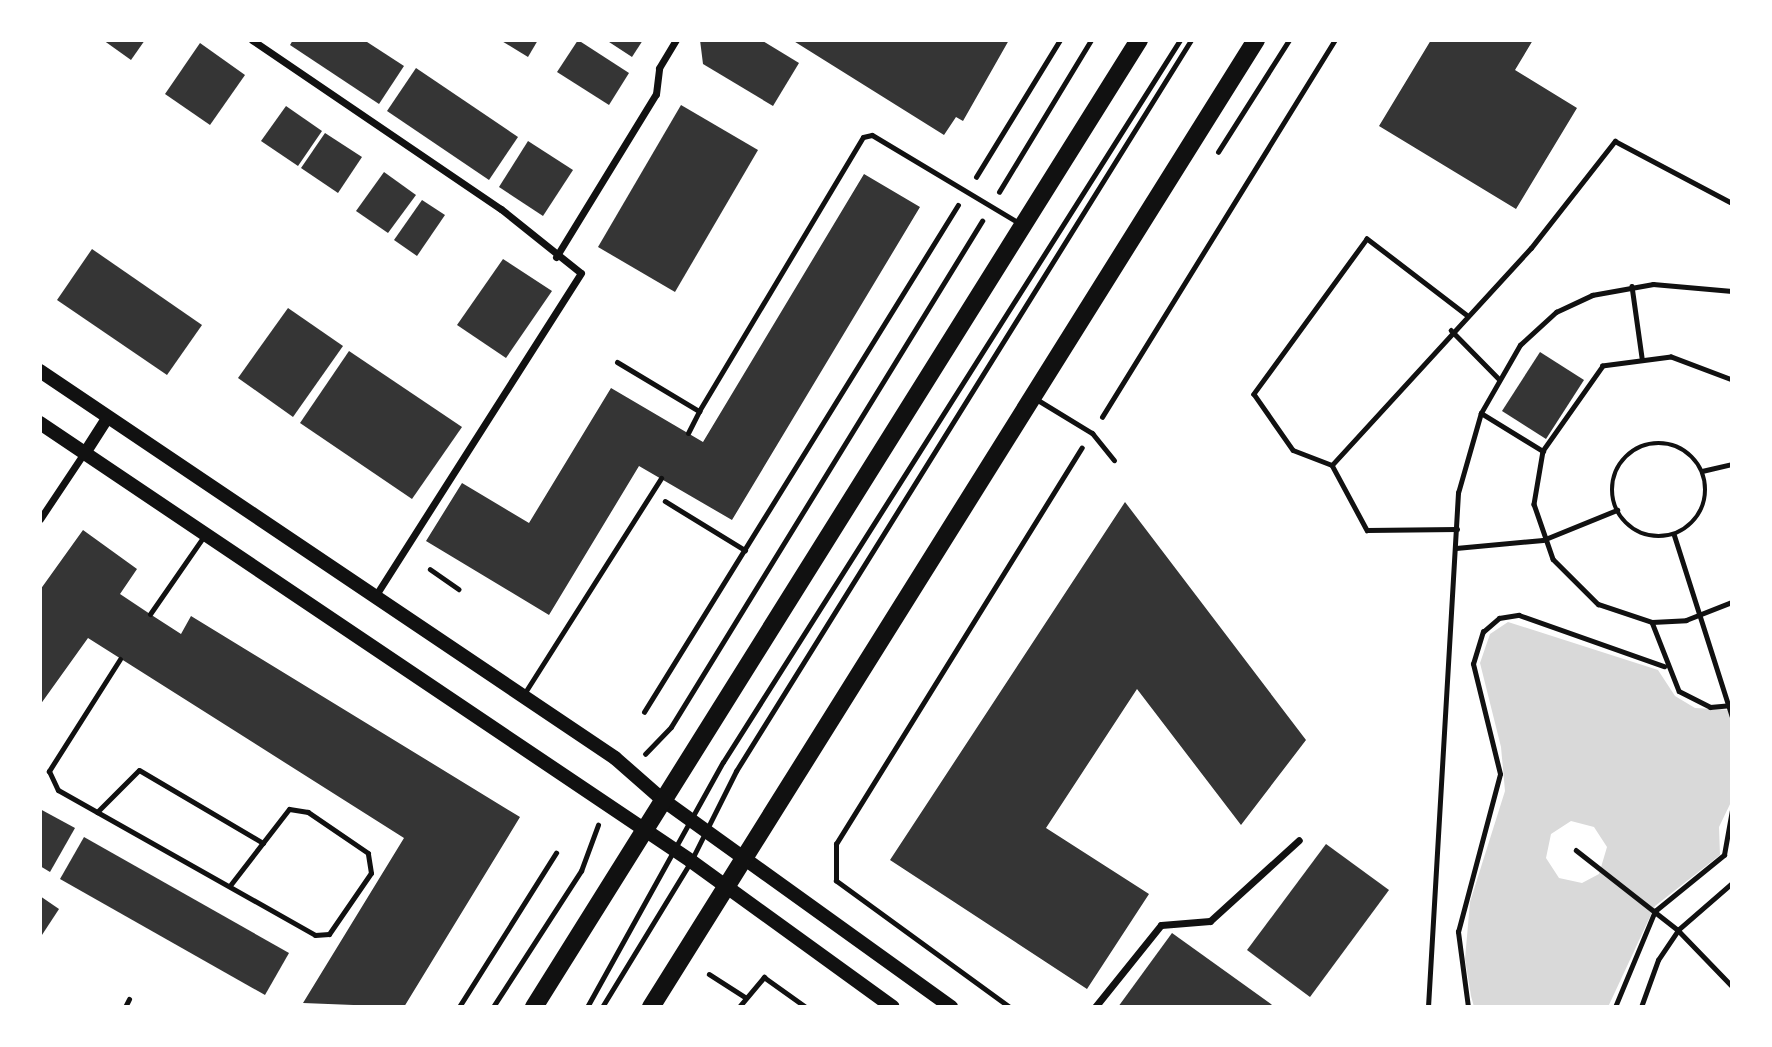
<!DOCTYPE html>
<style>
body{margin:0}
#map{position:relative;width:1772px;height:1047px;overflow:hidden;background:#fff;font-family:Helvetica,sans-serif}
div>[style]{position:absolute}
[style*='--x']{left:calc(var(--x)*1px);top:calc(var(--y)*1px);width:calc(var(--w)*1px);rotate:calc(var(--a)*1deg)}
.water>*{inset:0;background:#d9d9d9}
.building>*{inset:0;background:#353535}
.path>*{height:4.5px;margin:-2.25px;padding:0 2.25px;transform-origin:2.25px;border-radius:2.25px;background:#111}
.path>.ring{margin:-2.25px;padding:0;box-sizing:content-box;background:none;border:4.5px solid #111;border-radius:50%}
.service>*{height:5px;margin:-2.5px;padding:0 2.5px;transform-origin:2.5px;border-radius:2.5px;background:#111}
.minor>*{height:7px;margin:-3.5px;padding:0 3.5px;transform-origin:3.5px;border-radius:3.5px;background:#111}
.tertiary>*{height:12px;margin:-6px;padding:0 6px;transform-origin:6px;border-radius:6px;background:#111}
.secondary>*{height:14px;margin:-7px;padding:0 7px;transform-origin:7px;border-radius:7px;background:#111}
.primary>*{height:18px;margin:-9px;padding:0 9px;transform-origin:9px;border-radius:9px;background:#111}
span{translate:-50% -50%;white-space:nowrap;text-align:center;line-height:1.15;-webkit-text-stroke:6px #fff;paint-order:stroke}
.frame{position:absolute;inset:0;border:42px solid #fff;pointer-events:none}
</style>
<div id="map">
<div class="water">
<div style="clip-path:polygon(evenodd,1508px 622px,1658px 670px,1675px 696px,1695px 708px,1732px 710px,1732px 800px,1719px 827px,1720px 855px,1655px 906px,1608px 1007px,1474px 1007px,1471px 996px,1465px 959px,1470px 902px,1505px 791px,1501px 747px,1480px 663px,1490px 634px,1508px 622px,1571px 821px,1594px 827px,1607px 847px,1599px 874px,1582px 883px,1559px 878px,1546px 858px,1551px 834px,1571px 821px)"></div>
</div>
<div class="building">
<div style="clip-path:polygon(103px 40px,145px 40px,131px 60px)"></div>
<div style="clip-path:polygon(293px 40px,364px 40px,404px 66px,379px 104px,290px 45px)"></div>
<div style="clip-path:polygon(500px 40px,538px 40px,528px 57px)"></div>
<div style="clip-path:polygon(578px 40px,629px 73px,609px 105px,557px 72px)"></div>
<div style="clip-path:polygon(606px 40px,643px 40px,632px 57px)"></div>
<div style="clip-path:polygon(700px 40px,761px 40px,799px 63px,773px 106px,703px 64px)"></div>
<div style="clip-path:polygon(792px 40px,1009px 40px,963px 121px,956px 117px,944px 135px)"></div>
<div style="clip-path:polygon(1431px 40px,1533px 40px,1515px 70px,1577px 108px,1516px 209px,1379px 126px)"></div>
<div style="clip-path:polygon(200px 43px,245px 75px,210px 125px,165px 94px)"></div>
<div style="clip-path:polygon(416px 68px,518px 137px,489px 180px,387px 111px)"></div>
<div style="clip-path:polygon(681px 105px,758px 150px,675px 292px,598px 247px)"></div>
<div style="clip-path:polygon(286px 106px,322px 131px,298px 166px,261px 141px)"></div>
<div style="clip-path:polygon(325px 133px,362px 157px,338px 193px,301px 168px)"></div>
<div style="clip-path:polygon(528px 141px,573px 170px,543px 216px,499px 187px)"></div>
<div style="clip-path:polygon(384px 172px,416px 195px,388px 233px,356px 211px)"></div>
<div style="clip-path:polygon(864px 174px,920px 207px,732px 520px,639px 466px,549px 615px,426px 541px,462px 483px,529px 523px,611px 388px,703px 442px)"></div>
<div style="clip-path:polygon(422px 200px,445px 215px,417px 256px,394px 240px)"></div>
<div style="clip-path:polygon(92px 249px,202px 325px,167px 375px,57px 300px)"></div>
<div style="clip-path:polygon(503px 259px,552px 291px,506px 358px,457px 325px)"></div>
<div style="clip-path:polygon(288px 308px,343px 346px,293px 417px,238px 378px)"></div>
<div style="clip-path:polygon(349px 351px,462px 427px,412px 499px,300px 423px)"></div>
<div style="clip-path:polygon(1540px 352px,1584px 380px,1546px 439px,1502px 411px)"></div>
<div style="clip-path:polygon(1125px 502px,1306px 740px,1241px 825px,1137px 689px,1046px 828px,1149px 894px,1087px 989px,890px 860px)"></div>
<div style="clip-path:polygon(83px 530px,137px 569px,120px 594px,150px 614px,181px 634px,191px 616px,520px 817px,404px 1007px,303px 1003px,404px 838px,88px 638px,40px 705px,40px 590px)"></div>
<div style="clip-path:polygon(40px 809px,75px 828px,50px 872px,40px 866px)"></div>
<div style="clip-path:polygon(84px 837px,289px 953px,265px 995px,60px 879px)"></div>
<div style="clip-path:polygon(1326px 844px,1389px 890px,1310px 997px,1247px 950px)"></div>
<div style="clip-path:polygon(40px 896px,59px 909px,40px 938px)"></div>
<div style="clip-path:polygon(1172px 933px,1275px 1007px,1118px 1007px)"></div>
</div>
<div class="path">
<div style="--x:1218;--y:152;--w:133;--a:-57.6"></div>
<div style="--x:976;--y:177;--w:161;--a:-58.5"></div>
<div style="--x:999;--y:192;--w:178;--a:-58.8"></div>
<div style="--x:1632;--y:286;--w:72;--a:82"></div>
<div style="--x:1466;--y:315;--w:125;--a:-142.5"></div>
<div style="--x:1367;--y:239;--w:192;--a:126.1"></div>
<div style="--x:1254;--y:394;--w:68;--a:55.1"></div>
<div style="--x:1293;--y:450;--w:42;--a:21"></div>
<div style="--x:1332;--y:465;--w:294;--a:-47.5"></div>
<div style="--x:1531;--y:248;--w:136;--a:-51.9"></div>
<div style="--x:1615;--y:141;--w:132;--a:27.9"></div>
<div style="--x:1451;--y:330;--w:69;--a:45.6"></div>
<div style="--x:1732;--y:380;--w:65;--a:-159.3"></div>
<div style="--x:1671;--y:357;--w:69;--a:172.5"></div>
<div style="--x:1603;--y:366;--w:104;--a:125.2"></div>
<div style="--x:1543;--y:451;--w:54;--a:99.6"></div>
<div style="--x:1534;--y:504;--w:58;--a:70.9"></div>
<div style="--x:1553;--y:559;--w:64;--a:45"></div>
<div style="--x:1598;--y:604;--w:57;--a:18.4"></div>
<div style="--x:1652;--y:622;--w:34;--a:-3"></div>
<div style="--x:1686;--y:620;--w:49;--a:-21.4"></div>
<div style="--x:1481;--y:413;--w:73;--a:31.5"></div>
<div style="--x:1102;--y:417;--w:443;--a:-58.3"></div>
<div class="ring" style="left:1612px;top:443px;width:89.5px;height:89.5px"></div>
<div style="--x:1332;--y:465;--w:74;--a:61.7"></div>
<div style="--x:1367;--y:530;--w:90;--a:-0.6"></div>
<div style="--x:1702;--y:471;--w:31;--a:-13"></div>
<div style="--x:665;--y:501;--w:94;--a:31.5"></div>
<div style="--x:1674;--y:534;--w:191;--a:72.3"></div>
<div style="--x:1456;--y:548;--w:87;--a:-5.3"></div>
<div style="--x:1543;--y:540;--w:80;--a:-22.1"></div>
<div style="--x:430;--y:569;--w:35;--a:35"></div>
<div style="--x:1652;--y:622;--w:74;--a:68.6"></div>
<div style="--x:1679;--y:691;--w:35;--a:27"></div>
<div style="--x:1710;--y:707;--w:22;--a:-5"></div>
<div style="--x:644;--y:712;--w:596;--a:-58.23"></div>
<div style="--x:645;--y:754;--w:37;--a:-46"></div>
<div style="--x:671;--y:727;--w:594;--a:-58.42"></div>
<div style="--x:1576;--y:850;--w:130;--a:38.1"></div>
<div style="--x:1678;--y:930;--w:78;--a:46"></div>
<div style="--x:709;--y:974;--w:43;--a:32.6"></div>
<div style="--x:459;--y:1007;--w:182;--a:-57.8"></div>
<div style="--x:493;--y:1007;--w:162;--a:-57.1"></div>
<div style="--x:581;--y:871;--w:49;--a:-69.7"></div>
<div style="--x:739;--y:1007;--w:39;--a:-50"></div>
<div style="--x:764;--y:977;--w:52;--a:35.5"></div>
<div style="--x:1009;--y:1007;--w:214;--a:-143.9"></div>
<div style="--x:836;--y:881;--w:37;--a:-90"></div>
<div style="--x:836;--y:844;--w:466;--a:-58.2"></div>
<div style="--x:1428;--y:1007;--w:515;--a:-86.66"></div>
<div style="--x:1458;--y:493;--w:83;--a:-74"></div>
<div style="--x:1481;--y:413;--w:78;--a:-60.2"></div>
<div style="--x:1520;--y:345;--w:49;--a:-42.5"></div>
<div style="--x:1556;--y:312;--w:40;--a:-25"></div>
<div style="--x:1592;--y:295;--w:62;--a:-10.2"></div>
<div style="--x:1653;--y:284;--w:79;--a:5.1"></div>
<div style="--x:1468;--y:1007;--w:76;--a:-97.6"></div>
<div style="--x:1458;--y:932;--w:163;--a:-75.1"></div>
<div style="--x:1500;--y:774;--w:113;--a:-103.8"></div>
<div style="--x:1473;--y:664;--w:34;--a:-73"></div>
<div style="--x:1483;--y:632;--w:21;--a:-41"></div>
<div style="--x:1499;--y:618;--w:20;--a:-9"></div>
<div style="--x:1519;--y:615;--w:154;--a:19.4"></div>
<div style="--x:1615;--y:1007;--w:104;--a:-67.4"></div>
<div style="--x:1655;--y:911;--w:89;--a:-39.1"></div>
<div style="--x:1724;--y:855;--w:46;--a:-79.9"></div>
<div style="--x:1641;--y:1007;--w:50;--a:-70.1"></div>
<div style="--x:1658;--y:960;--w:36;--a:-56"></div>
<div style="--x:1678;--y:930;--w:72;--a:-41"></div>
</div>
<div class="service">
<div style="--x:617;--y:362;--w:96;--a:30.9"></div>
<div style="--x:699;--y:411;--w:319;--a:-59.1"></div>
<div style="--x:863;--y:137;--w:9;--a:-13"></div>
<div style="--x:872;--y:135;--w:174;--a:30.9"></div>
<div style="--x:1036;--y:399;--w:66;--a:31.3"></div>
<div style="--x:1092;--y:433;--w:35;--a:51"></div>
<div style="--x:688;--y:433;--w:25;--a:-63"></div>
<div style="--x:150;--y:614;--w:95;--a:-55.3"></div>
<div style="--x:120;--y:659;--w:133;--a:122.4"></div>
<div style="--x:49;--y:771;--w:21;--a:65"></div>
<div style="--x:58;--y:790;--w:295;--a:29.4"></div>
<div style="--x:315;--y:935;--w:14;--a:-4"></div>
<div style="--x:329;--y:934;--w:74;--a:-55.5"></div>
<div style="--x:371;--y:873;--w:20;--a:-99"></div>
<div style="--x:368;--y:853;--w:73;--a:-145.7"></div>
<div style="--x:308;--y:812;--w:19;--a:-171"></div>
<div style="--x:289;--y:809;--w:95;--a:127.7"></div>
<div style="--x:524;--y:694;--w:256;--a:-57.6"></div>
<div style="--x:97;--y:812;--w:59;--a:-45"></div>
<div style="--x:139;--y:770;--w:144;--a:30.5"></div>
<div style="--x:125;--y:1007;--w:9;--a:-63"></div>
<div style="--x:587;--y:1007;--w:280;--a:-61"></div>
<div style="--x:723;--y:762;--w:854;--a:-57.67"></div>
<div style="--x:602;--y:1007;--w:171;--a:-58.6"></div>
<div style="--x:691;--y:861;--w:101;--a:-63.4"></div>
<div style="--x:736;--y:771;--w:861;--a:-58.1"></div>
</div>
<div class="minor">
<div style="--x:252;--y:40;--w:301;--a:34.2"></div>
<div style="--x:501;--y:209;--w:102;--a:38.7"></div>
<div style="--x:581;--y:273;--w:383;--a:122.5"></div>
<div style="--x:556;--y:257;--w:191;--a:-58.5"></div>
<div style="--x:656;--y:94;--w:26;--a:-83"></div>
<div style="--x:659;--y:68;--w:33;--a:-59"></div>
<div style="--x:40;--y:519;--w:79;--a:-56.3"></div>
<div style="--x:1095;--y:1007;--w:105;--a:-51.2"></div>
<div style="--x:1161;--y:925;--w:49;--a:-4.7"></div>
<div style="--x:1210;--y:921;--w:120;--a:-42.3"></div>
</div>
<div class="tertiary">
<div style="--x:85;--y:453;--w:43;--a:-57.4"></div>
</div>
<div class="secondary">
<div style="--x:40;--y:371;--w:693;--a:33.94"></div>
<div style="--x:615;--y:758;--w:64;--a:41.2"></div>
<div style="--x:663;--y:800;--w:355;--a:35.7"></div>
<div style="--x:40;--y:423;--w:785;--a:33.93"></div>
<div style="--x:691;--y:861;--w:249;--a:35.9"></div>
</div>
<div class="primary">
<div style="--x:534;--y:1007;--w:1141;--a:-57.97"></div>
<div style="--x:651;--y:1007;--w:1141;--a:-57.97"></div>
</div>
<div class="frame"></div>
</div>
